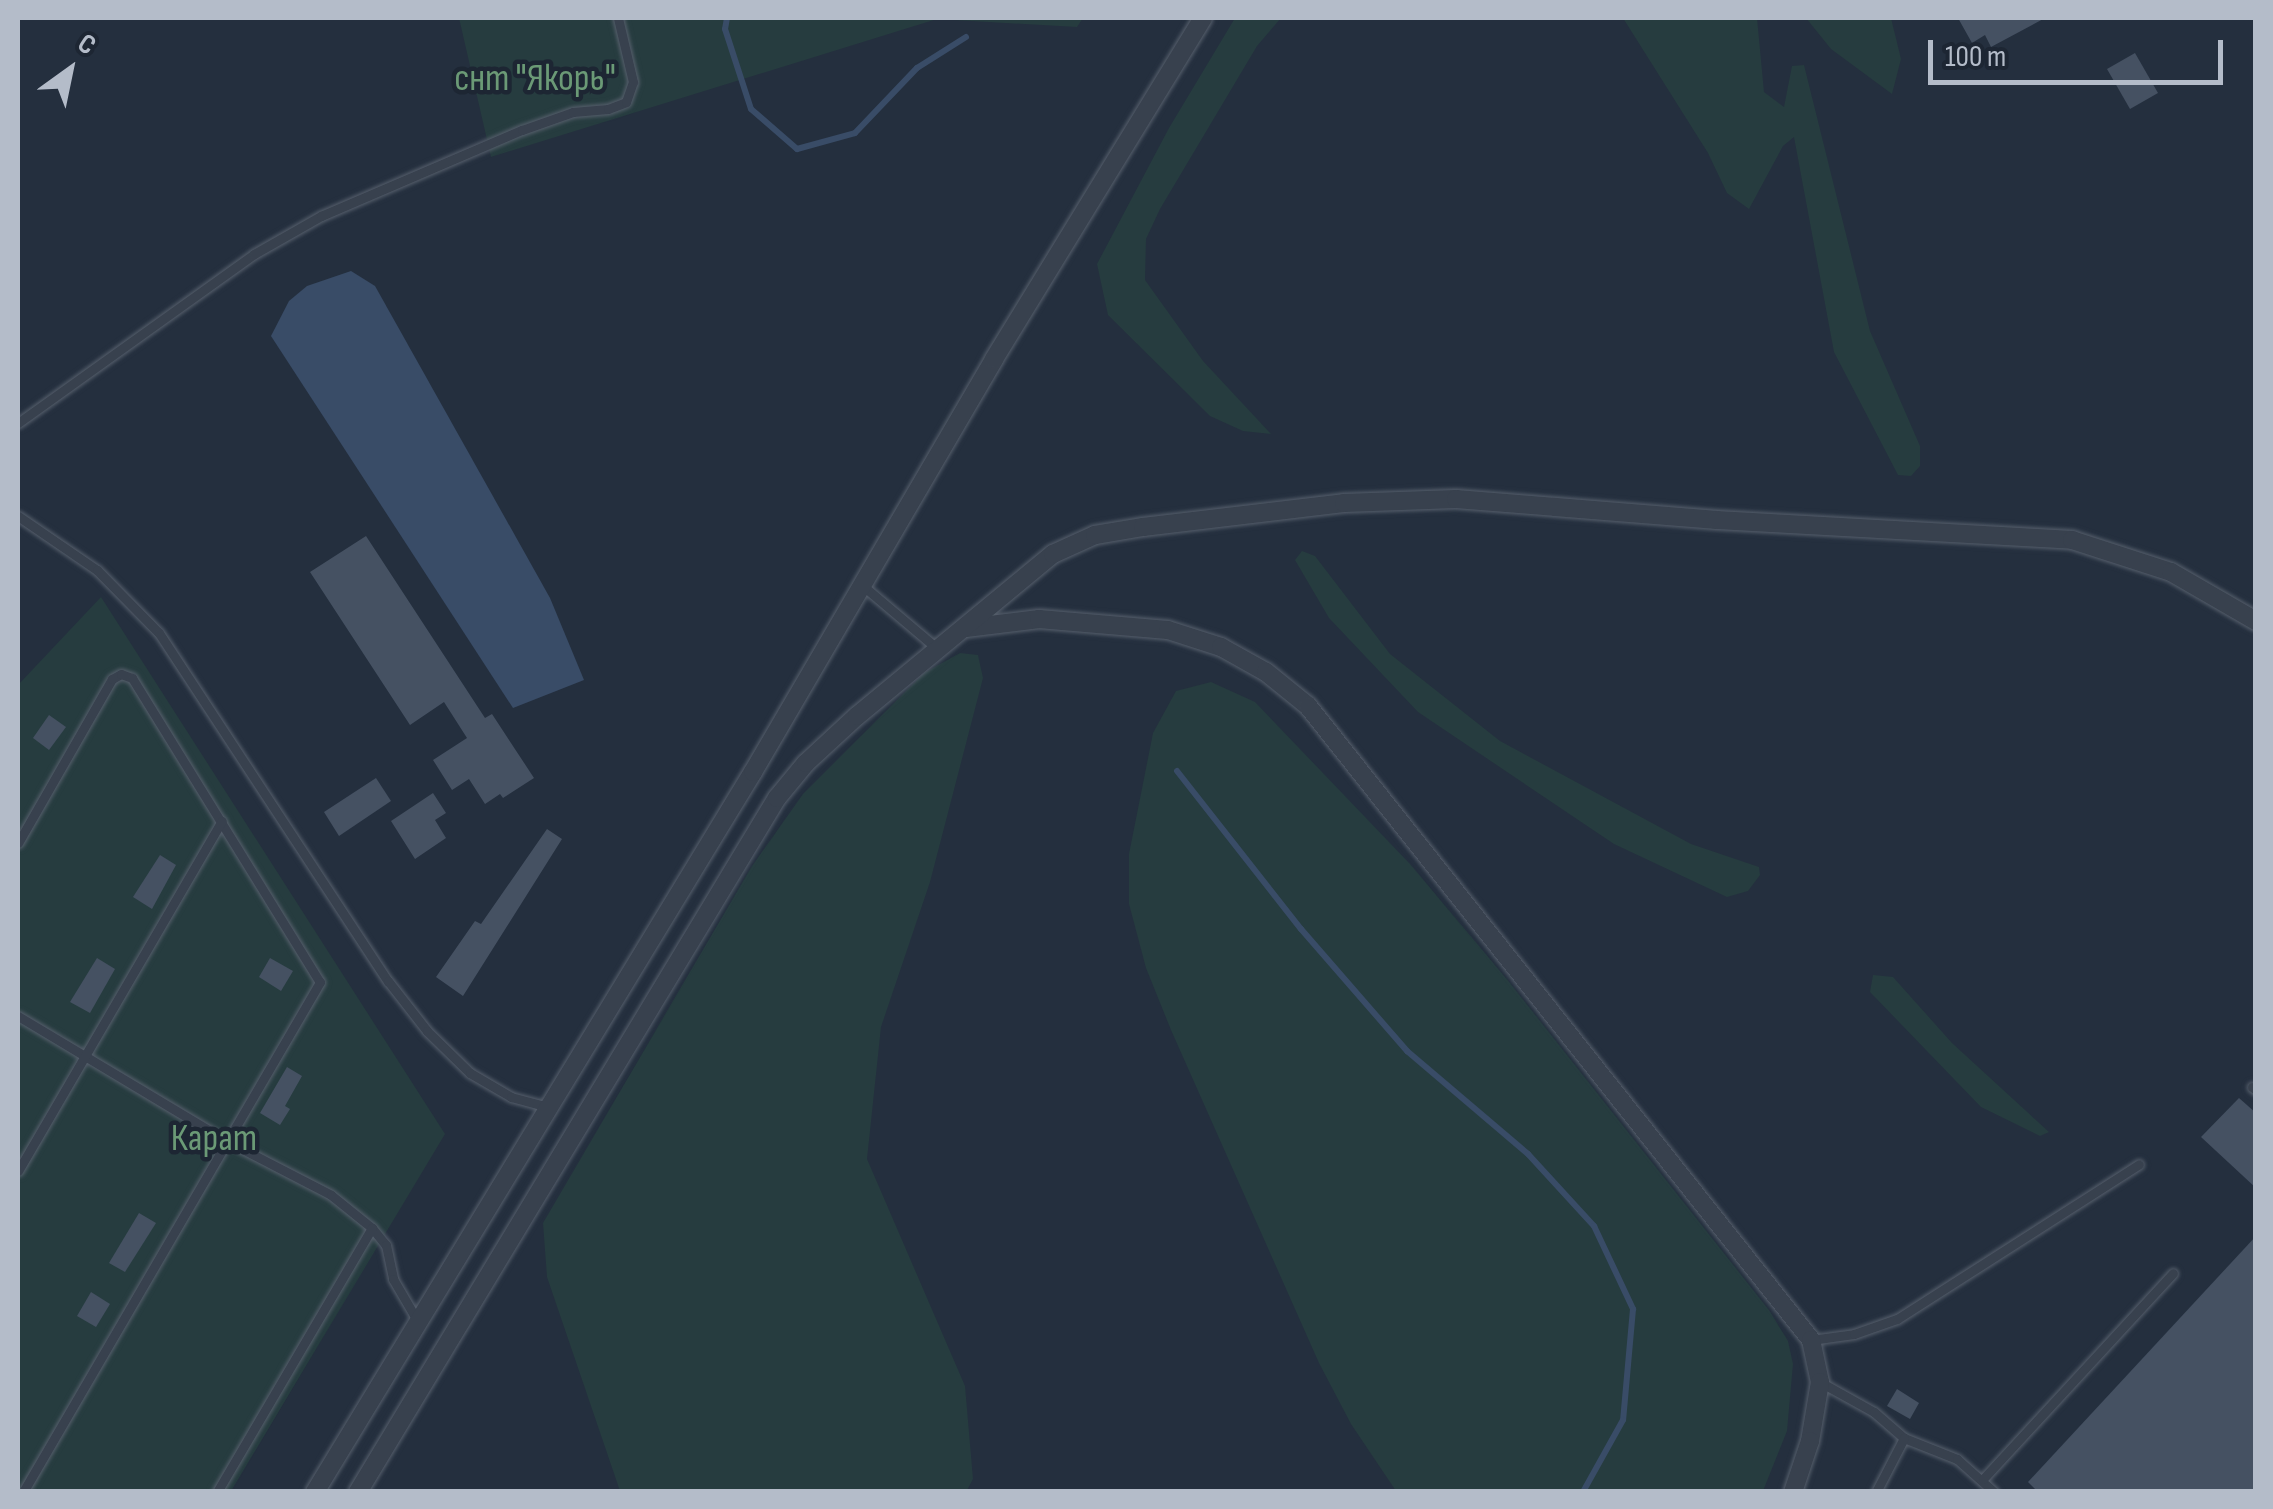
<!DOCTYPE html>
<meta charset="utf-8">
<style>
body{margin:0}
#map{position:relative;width:2273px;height:1509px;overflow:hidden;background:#242f3e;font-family:"Sofia Sans Condensed",sans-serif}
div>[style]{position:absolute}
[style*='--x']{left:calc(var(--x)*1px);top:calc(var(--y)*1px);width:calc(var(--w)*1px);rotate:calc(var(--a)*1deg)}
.green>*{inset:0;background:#263c3f}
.water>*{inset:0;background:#394c67}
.stream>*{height:6px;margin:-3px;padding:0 3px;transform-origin:3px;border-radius:3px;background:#394c67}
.building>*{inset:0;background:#455162}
.roads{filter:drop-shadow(0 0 2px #565f6c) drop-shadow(0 0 2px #565f6c)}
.service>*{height:9px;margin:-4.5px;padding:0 4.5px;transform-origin:4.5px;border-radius:4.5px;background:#38414e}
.minor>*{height:18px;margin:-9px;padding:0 9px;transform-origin:9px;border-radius:9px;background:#38414e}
span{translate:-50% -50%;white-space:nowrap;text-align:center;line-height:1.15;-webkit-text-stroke:9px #1d2633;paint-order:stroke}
.park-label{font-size:38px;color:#6b9a76}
.frame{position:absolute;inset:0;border:20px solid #b4bcc9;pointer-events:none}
.north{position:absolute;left:20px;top:20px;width:100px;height:100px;-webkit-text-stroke:8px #1d2633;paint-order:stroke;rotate:33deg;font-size:28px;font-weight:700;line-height:40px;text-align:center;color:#b4bcc9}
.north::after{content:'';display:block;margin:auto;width:35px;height:45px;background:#b4bcc9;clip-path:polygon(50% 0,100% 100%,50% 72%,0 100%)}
.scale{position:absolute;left:1928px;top:40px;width:295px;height:45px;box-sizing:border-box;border:5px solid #b4bcc9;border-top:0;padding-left:12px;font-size:30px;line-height:35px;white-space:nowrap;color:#b4bcc9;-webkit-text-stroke:8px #1d2633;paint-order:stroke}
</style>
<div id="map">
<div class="green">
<div style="clip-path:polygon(459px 18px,1083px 18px,1077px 27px,937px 19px,491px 157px)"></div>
<div style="clip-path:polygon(1235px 18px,1281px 18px,1257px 46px,1160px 209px,1146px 239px,1145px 280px,1203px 361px,1271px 434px,1243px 431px,1210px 416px,1108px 315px,1097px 264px,1169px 128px)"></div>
<div style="clip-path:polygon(1623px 18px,1757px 18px,1764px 92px,1784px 107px,1792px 66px,1804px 65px,1870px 331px,1920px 446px,1920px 466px,1911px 476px,1898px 475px,1834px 352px,1794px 137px,1783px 146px,1749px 209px,1727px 193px,1708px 153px)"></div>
<div style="clip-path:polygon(1806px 18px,1891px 18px,1901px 59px,1892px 94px,1831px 49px)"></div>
<div style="clip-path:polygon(1302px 551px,1315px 556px,1390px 654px,1500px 741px,1691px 844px,1759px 867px,1760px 875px,1748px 891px,1727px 897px,1614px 844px,1418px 712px,1329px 618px,1295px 560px)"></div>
<div style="clip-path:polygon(101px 597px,445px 1134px,231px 1491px,18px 1491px,18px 685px)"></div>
<div style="clip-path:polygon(960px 653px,978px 655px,983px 678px,930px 882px,881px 1027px,867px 1159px,965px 1386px,973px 1479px,966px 1492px,620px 1491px,547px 1277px,543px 1223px,752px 866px,803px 794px,924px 673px)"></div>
<div style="clip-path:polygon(1211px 682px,1255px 702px,1410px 864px,1510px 983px,1769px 1310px,1788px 1341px,1793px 1364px,1787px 1431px,1763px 1491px,1396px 1491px,1351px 1424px,1319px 1363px,1171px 1030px,1146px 968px,1129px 904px,1129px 854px,1153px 733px,1176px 691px)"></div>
<div style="clip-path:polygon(1873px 975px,1893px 977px,1952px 1043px,2049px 1132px,2040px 1136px,1981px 1107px,1870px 992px)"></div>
</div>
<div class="water">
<div style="clip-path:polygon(351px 271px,375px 286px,550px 598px,584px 680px,513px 708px,271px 336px,289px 301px,307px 286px)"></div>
</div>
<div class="stream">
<div style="--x:727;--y:18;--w:11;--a:100"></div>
<div style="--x:725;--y:29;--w:84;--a:72"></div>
<div style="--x:751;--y:109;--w:61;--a:41"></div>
<div style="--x:797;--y:149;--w:60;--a:-15.4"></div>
<div style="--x:855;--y:133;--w:90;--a:-46.4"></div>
<div style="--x:917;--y:68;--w:58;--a:-32.3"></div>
<div style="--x:1177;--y:771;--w:201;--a:51.9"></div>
<div style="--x:1301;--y:929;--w:162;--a:49"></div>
<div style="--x:1407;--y:1051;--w:159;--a:40.4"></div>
<div style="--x:1528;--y:1154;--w:98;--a:47.5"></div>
<div style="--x:1594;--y:1226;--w:92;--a:64.8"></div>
<div style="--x:1633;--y:1309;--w:111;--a:95.1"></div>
<div style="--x:1623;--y:1420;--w:82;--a:119.1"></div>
</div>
<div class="building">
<div style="clip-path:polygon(1958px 18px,2045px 18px,1991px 47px,1985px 35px,1972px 43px)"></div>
<div style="clip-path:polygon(2135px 53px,2158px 93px,2130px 109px,2107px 69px)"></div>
<div style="clip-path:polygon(366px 536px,485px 718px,492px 714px,534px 778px,503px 798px,500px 794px,485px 804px,469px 779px,452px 790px,433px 760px,467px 738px,444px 702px,410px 725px,310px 572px)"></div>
<div style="clip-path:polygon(49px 715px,66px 727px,49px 750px,33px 738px)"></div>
<div style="clip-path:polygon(376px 778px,391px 801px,339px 836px,324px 812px)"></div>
<div style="clip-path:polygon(433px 793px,446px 813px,435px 820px,446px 838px,415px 859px,391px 821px)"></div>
<div style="clip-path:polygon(547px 829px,562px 839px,463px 996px,436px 977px,475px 921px,481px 924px)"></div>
<div style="clip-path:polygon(160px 855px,176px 865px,152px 909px,133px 897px)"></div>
<div style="clip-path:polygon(97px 958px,115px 969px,90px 1013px,70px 1002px)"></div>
<div style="clip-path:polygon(270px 958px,293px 971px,281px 991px,259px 977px)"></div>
<div style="clip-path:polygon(287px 1067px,302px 1076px,285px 1106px,290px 1109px,280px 1125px,260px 1113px)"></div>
<div style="clip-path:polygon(2239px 1098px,2256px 1113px,2256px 1188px,2201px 1137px)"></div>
<div style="clip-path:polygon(139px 1213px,156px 1223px,125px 1272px,109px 1263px)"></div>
<div style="clip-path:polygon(2256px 1236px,2256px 1492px,2038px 1492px,2028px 1482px)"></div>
<div style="clip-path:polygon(91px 1292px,110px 1304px,96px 1327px,77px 1316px)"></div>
<div style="clip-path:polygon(1897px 1389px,1919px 1403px,1910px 1419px,1887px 1406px)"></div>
</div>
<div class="roads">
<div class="service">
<div style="--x:18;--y:423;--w:290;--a:-35.6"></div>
<div style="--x:254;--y:254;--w:77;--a:-29.6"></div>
<div style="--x:321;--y:216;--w:219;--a:-23.2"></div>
<div style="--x:522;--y:130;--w:54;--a:-19.4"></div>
<div style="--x:573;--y:112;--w:35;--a:-5"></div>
<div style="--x:608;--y:109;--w:19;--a:-21"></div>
<div style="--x:626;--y:102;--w:21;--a:-71"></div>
<div style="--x:633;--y:82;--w:66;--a:-103.2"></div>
<div style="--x:18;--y:516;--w:96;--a:34.4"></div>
<div style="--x:97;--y:570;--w:88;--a:45.5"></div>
<div style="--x:159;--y:633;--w:417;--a:56.7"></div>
<div style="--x:388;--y:981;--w:63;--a:52"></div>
<div style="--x:427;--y:1031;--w:60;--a:44.3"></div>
<div style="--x:470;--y:1073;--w:48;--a:30.3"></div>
<div style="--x:511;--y:1097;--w:39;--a:15"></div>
<div style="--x:862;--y:585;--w:101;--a:40.2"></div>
<div style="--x:18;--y:843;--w:189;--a:-60.2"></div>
<div style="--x:112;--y:679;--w:10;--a:-29"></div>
<div style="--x:121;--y:674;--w:12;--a:20"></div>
<div style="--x:132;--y:678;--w:357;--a:58.3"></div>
<div style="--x:320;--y:982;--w:590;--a:120.21"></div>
<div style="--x:18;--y:1016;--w:244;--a:30.9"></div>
<div style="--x:227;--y:1141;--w:117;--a:27.4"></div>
<div style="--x:331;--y:1195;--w:53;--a:38.8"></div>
<div style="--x:372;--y:1228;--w:22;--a:51"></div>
<div style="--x:386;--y:1245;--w:35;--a:78"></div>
<div style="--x:393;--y:1279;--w:48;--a:59.7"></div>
<div style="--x:2252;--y:1087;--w:5;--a:37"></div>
<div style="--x:18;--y:1171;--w:405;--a:-59.8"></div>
<div style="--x:1811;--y:1340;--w:43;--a:-7.9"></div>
<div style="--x:1854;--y:1334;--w:46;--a:-19.2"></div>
<div style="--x:1897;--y:1319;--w:287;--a:-32.6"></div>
<div style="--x:1820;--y:1382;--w:62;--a:29.1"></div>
<div style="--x:1874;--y:1412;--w:40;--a:41"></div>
<div style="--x:1904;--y:1438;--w:57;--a:21.6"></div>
<div style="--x:1957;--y:1459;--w:50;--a:41.7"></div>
<div style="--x:1983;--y:1479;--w:280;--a:-47.3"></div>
<div style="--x:217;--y:1492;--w:306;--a:-59.6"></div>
<div style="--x:1876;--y:1492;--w:61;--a:-62.6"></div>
</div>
<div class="minor">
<div style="--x:966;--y:628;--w:74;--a:-7"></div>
<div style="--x:1039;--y:619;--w:129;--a:4.9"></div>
<div style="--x:1168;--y:630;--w:56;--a:17.8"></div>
<div style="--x:1221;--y:647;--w:51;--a:29.1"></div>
<div style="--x:1266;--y:672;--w:54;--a:39"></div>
<div style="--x:1308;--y:706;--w:809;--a:51.57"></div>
<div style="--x:1811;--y:1340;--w:43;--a:77.9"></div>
<div style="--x:1820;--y:1382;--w:60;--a:99.6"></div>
<div style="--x:1810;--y:1441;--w:54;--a:108.4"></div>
<div style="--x:315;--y:1492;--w:843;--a:-58.69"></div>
<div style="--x:753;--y:772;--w:478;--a:-59.7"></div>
<div style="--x:994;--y:359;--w:400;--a:-58.5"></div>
<div style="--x:358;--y:1492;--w:811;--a:-58.88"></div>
<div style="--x:777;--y:798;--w:45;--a:-50.4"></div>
<div style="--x:806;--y:763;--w:69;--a:-42.7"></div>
<div style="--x:857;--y:716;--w:254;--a:-39.6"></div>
<div style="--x:1053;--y:554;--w:46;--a:-24.3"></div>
<div style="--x:1095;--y:535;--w:49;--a:-9.5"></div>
<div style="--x:1143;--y:527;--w:202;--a:-6.8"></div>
<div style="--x:1344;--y:503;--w:112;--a:-2"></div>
<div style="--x:1456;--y:499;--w:262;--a:4.6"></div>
<div style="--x:1717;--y:520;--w:356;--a:3.2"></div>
<div style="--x:2072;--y:540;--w:104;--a:17.9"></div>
<div style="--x:2171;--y:572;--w:98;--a:30"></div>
</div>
</div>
<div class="park-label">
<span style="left:535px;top:79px">снт "Якорь"</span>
<span style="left:214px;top:1139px">Карат</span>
</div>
<div class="frame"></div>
<div class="north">С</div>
<div class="scale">100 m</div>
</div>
